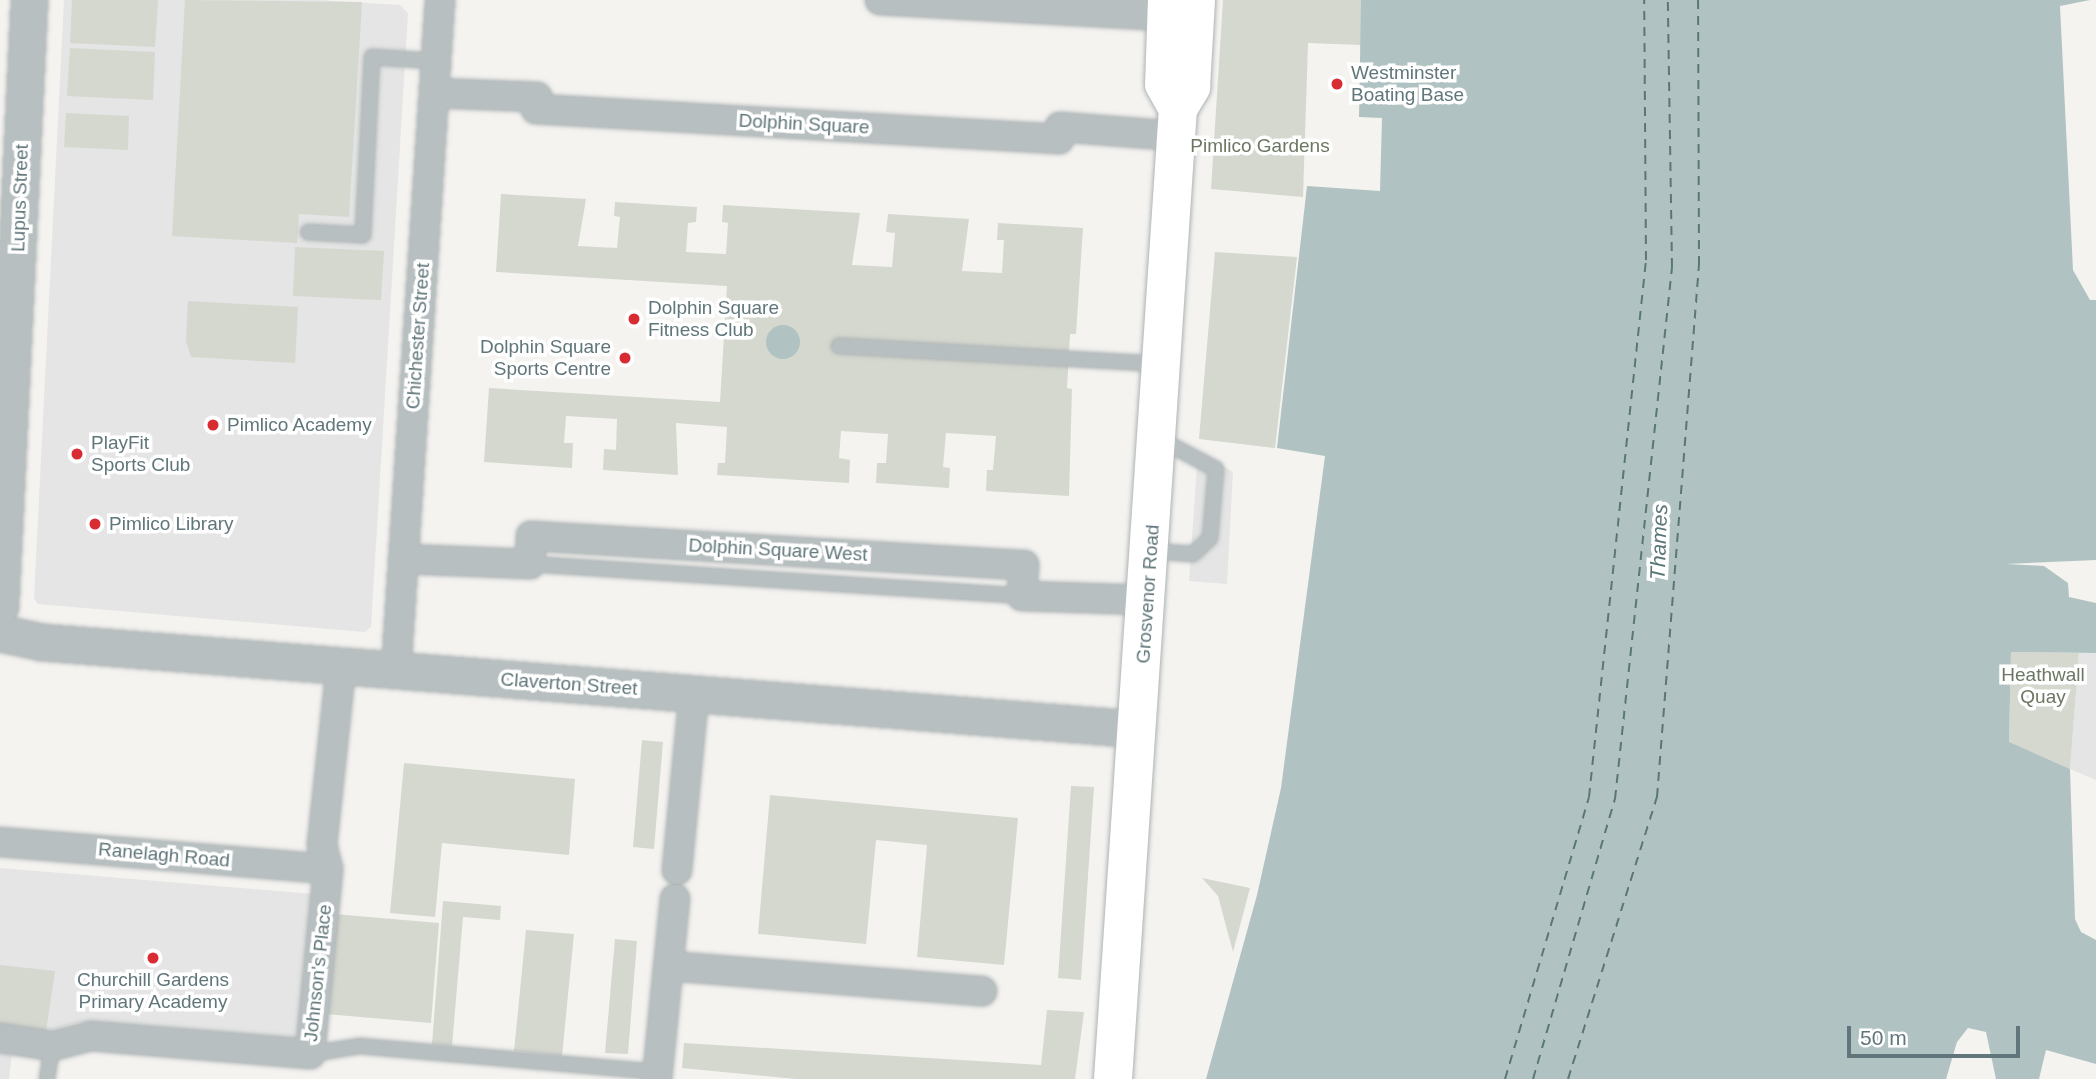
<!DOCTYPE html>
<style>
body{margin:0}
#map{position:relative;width:2096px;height:1079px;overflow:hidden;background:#f4f3f0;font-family:Arial,sans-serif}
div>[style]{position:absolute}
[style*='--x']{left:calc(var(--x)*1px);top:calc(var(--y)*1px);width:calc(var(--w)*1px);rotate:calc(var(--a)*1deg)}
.built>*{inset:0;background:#e4e5e4}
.green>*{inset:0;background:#d5d8cf}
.water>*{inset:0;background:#b1c2c2}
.round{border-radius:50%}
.pier>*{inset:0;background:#f4f3f0}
.ferry>*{height:2px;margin-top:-1px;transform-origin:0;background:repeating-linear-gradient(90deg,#5b7676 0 9px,transparent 0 16px)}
.roads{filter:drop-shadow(0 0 2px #aeb4b5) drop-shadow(0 0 2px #aeb4b5)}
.service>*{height:14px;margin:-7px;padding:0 7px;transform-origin:7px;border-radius:7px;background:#b8bfc0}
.minor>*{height:28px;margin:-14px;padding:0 14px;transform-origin:14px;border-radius:14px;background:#b8bfc0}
.tertiary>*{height:35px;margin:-17.5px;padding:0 17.5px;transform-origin:17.5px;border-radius:17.5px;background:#b8bfc0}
.trunk>*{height:38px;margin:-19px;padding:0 19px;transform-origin:19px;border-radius:19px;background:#fff}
.dots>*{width:19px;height:19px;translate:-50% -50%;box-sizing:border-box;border:4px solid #fff;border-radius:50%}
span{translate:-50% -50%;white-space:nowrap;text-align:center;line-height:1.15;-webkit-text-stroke:7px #fff;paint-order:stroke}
.poi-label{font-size:19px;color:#60767a}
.left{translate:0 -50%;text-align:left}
.right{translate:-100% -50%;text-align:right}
.street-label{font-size:19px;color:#60767a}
.park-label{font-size:19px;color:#6c7763}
.water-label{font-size:21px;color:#5b7676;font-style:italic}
.scale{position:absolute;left:1847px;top:1026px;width:173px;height:32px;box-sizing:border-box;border:4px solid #60767a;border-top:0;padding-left:9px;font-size:21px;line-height:24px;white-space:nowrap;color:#60767a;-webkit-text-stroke:5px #fff;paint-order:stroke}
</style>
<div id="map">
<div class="built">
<div style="clip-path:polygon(64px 0,319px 0,400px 5px,408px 13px,371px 627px,365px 632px,38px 604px,34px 599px)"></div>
<div style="clip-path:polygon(1198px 452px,1233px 472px,1227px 584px,1189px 581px)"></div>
<div style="clip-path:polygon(2079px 653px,2096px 653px,2096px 780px,2070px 769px)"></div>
<div style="clip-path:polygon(0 868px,313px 894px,299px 1040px,79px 1022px,46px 1031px,0 1025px)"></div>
<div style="clip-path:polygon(0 1051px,12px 1052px,9px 1079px,0 1079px)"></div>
</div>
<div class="green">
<div style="clip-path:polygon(72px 0,158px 0,155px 47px,70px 43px)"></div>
<div style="clip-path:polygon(185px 0,362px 2px,349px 217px,299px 214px,297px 243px,172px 236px)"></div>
<div style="clip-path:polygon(1223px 0,1361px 0,1361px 45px,1308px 43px,1303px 197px,1211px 189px)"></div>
<div style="clip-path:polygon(70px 48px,155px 52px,153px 100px,67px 96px)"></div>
<div style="clip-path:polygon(66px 113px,129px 116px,128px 150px,64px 147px)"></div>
<div style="clip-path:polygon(501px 194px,586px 199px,578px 246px,617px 248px,620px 217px,614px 216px,615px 202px,697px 207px,696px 222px,688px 223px,686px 252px,726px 254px,728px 223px,722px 222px,723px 205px,860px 213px,852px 265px,892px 267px,895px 233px,886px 232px,888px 214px,969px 219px,962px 271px,1002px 273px,1004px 240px,997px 240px,998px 223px,1083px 228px,1076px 334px,1070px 334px,1067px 388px,1072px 389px,1069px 496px,986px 491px,987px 470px,993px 470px,996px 436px,946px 433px,943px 467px,950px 468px,949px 488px,876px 483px,877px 463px,886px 463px,888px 434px,841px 431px,839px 458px,850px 460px,849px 483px,717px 475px,718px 463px,725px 463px,727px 427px,676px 423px,678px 475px,603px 470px,604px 449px,616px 450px,617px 419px,566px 416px,564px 443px,573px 443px,572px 468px,484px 462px,489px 388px,720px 402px,727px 286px,496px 272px)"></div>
<div style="clip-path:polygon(295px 247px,384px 251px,381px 300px,293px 296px)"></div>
<div style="clip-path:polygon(1215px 252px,1297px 257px,1275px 448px,1199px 439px)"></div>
<div style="clip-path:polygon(188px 301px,298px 307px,295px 363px,191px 357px,186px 341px)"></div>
<div style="clip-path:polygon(2011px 652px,2079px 653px,2070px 769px,2009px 743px)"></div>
<div style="clip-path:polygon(642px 740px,663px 742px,654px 849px,633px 847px)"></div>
<div style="clip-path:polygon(404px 763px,575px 779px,569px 855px,442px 843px,435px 917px,390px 913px)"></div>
<div style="clip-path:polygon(1071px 786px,1094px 787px,1081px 980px,1058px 978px)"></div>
<div style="clip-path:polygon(770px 795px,1018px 818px,1004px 965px,917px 957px,927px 845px,876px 840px,866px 944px,758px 934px)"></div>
<div style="clip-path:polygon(1202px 878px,1250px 888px,1233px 952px,1218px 896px)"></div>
<div style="clip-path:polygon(443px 901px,501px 906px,500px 920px,463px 917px,452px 1046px,432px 1044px)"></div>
<div style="clip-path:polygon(334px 914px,439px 923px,431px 1023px,325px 1014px)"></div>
<div style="clip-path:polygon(526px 930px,574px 934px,562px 1056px,514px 1051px)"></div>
<div style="clip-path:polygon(615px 939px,637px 941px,628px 1054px,605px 1053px)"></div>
<div style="clip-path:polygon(0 965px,55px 971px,46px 1031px,0 1025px)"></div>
<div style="clip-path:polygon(1047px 1010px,1084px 1012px,1075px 1079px,796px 1079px,682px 1068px,684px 1043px,1041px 1065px)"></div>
</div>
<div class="water">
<div style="clip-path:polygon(1361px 0,2090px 0,2060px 6px,2073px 270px,2090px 300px,2096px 300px,2096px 653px,2011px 652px,2009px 742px,2070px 769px,2075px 919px,2081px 932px,2096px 940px,2096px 1064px,2046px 1050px,2039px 1079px,1206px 1079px,1257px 895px,1281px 788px,1325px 456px,1277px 448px,1307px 186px,1380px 191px,1382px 118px,1359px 117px)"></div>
<div class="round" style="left:766px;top:325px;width:34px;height:34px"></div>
</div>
<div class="pier">
<div style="clip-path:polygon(2096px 560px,2096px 603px,2069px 597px,2068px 583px,2044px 566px,2006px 564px)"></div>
<div style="clip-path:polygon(1968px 1028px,1986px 1032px,1996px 1079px,1946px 1079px,1957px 1042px)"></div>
</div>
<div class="ferry">
<div style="--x:1505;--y:1079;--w:294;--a:-73.4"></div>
<div style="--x:1589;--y:797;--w:540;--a:-83.94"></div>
<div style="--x:1646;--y:260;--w:260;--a:-90.4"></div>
<div style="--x:1533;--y:1079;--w:292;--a:-73.7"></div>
<div style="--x:1615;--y:799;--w:535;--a:-83.88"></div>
<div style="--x:1672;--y:267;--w:267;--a:-90.9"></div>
<div style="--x:1568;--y:1079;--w:296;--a:-72.5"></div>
<div style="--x:1657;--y:797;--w:534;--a:-85.49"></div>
<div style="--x:1699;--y:265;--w:265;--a:-90.2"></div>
</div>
<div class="roads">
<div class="service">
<div style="--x:308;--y:232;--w:55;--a:3.1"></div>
<div style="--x:363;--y:235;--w:178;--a:-87.1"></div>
<div style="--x:372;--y:57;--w:64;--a:3.6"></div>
<div style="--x:839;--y:346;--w:322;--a:3.2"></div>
<div style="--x:1151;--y:551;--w:42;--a:4.1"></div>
<div style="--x:1193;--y:554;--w:23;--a:-43"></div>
<div style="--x:1210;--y:538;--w:69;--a:-85"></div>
<div style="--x:1216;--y:469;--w:64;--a:-152.2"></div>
<div style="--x:530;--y:564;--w:493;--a:3.7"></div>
<div style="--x:310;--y:1054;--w:51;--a:-9.1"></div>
<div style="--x:360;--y:1046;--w:300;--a:5"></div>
<div style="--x:47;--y:1079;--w:33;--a:-81"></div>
</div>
<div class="minor">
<div style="--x:880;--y:0;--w:287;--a:3.2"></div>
<div style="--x:434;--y:93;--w:103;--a:2.2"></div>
<div style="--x:537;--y:97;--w:12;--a:95"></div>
<div style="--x:536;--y:109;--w:524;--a:3.28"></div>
<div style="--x:1059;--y:139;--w:12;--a:-85"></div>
<div style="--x:1060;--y:127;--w:116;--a:4.4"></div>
<div style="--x:403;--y:559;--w:127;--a:2.3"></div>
<div style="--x:530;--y:564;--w:28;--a:-88"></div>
<div style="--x:531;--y:536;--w:494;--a:3.4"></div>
<div style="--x:1024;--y:565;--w:31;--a:94"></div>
<div style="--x:1022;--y:596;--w:126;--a:1.8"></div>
<div style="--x:396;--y:672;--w:673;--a:-86.25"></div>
<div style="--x:0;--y:842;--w:329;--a:4.7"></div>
<div style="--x:677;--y:870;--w:177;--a:-84.5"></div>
<div style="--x:669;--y:966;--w:314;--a:4.6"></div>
<div style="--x:0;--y:1038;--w:53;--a:8.7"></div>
<div style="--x:52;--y:1046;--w:40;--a:-14.4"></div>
<div style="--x:91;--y:1036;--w:220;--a:4.7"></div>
<div style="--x:310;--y:1054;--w:186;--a:-84.4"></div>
<div style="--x:328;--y:869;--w:25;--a:-104"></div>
<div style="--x:322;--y:845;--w:180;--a:-83.9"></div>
<div style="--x:657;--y:1079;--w:181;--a:-84.3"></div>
</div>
<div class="tertiary">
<div style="--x:0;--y:606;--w:607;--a:-87.26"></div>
<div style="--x:0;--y:633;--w:43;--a:12.1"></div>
<div style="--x:42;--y:642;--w:1099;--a:4.54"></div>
</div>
<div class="trunk">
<div style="--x:1167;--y:0;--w:84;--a:92"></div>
<div style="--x:1164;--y:84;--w:29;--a:61"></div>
<div style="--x:1113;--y:1079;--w:972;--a:-86.17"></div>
<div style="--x:1178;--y:109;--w:26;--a:-59"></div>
<div style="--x:1191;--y:87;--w:87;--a:-86.7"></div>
</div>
</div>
<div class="dots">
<div style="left:1337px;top:84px;background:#d92b32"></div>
<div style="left:634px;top:319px;background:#d92b32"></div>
<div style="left:625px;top:358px;background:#d92b32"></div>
<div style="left:213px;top:425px;background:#d92b32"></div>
<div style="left:77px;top:454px;background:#d92b32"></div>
<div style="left:95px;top:524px;background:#d92b32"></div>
<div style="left:153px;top:958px;background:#d92b32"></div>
</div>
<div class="poi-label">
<span class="left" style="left:1351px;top:84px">Westminster<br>Boating Base</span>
<span class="left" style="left:648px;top:319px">Dolphin Square<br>Fitness Club</span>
<span class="right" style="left:611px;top:358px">Dolphin Square<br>Sports Centre</span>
<span class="left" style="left:227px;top:425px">Pimlico Academy</span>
<span class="left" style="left:91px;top:454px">PlayFit<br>Sports Club</span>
<span class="left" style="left:109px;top:524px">Pimlico Library</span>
<span style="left:153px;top:991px">Churchill Gardens<br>Primary Academy</span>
</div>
<div class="street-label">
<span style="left:804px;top:124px;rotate:3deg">Dolphin Square</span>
<span style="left:20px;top:198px;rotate:-88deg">Lupus Street</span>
<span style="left:418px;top:336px;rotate:-86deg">Chichester Street</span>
<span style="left:778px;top:550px;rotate:3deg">Dolphin Square West</span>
<span style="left:1148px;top:594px;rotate:-86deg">Grosvenor Road</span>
<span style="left:569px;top:684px;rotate:4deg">Claverton Street</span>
<span style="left:164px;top:855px;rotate:5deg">Ranelagh Road</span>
<span style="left:318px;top:973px;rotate:-84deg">Johnson's Place</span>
</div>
<div class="park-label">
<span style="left:1260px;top:146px">Pimlico Gardens</span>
<span style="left:2043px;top:686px">Heathwall<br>Quay</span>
</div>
<div class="water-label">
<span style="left:1659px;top:542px;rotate:-88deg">Thames</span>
</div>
<div class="scale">50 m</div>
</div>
